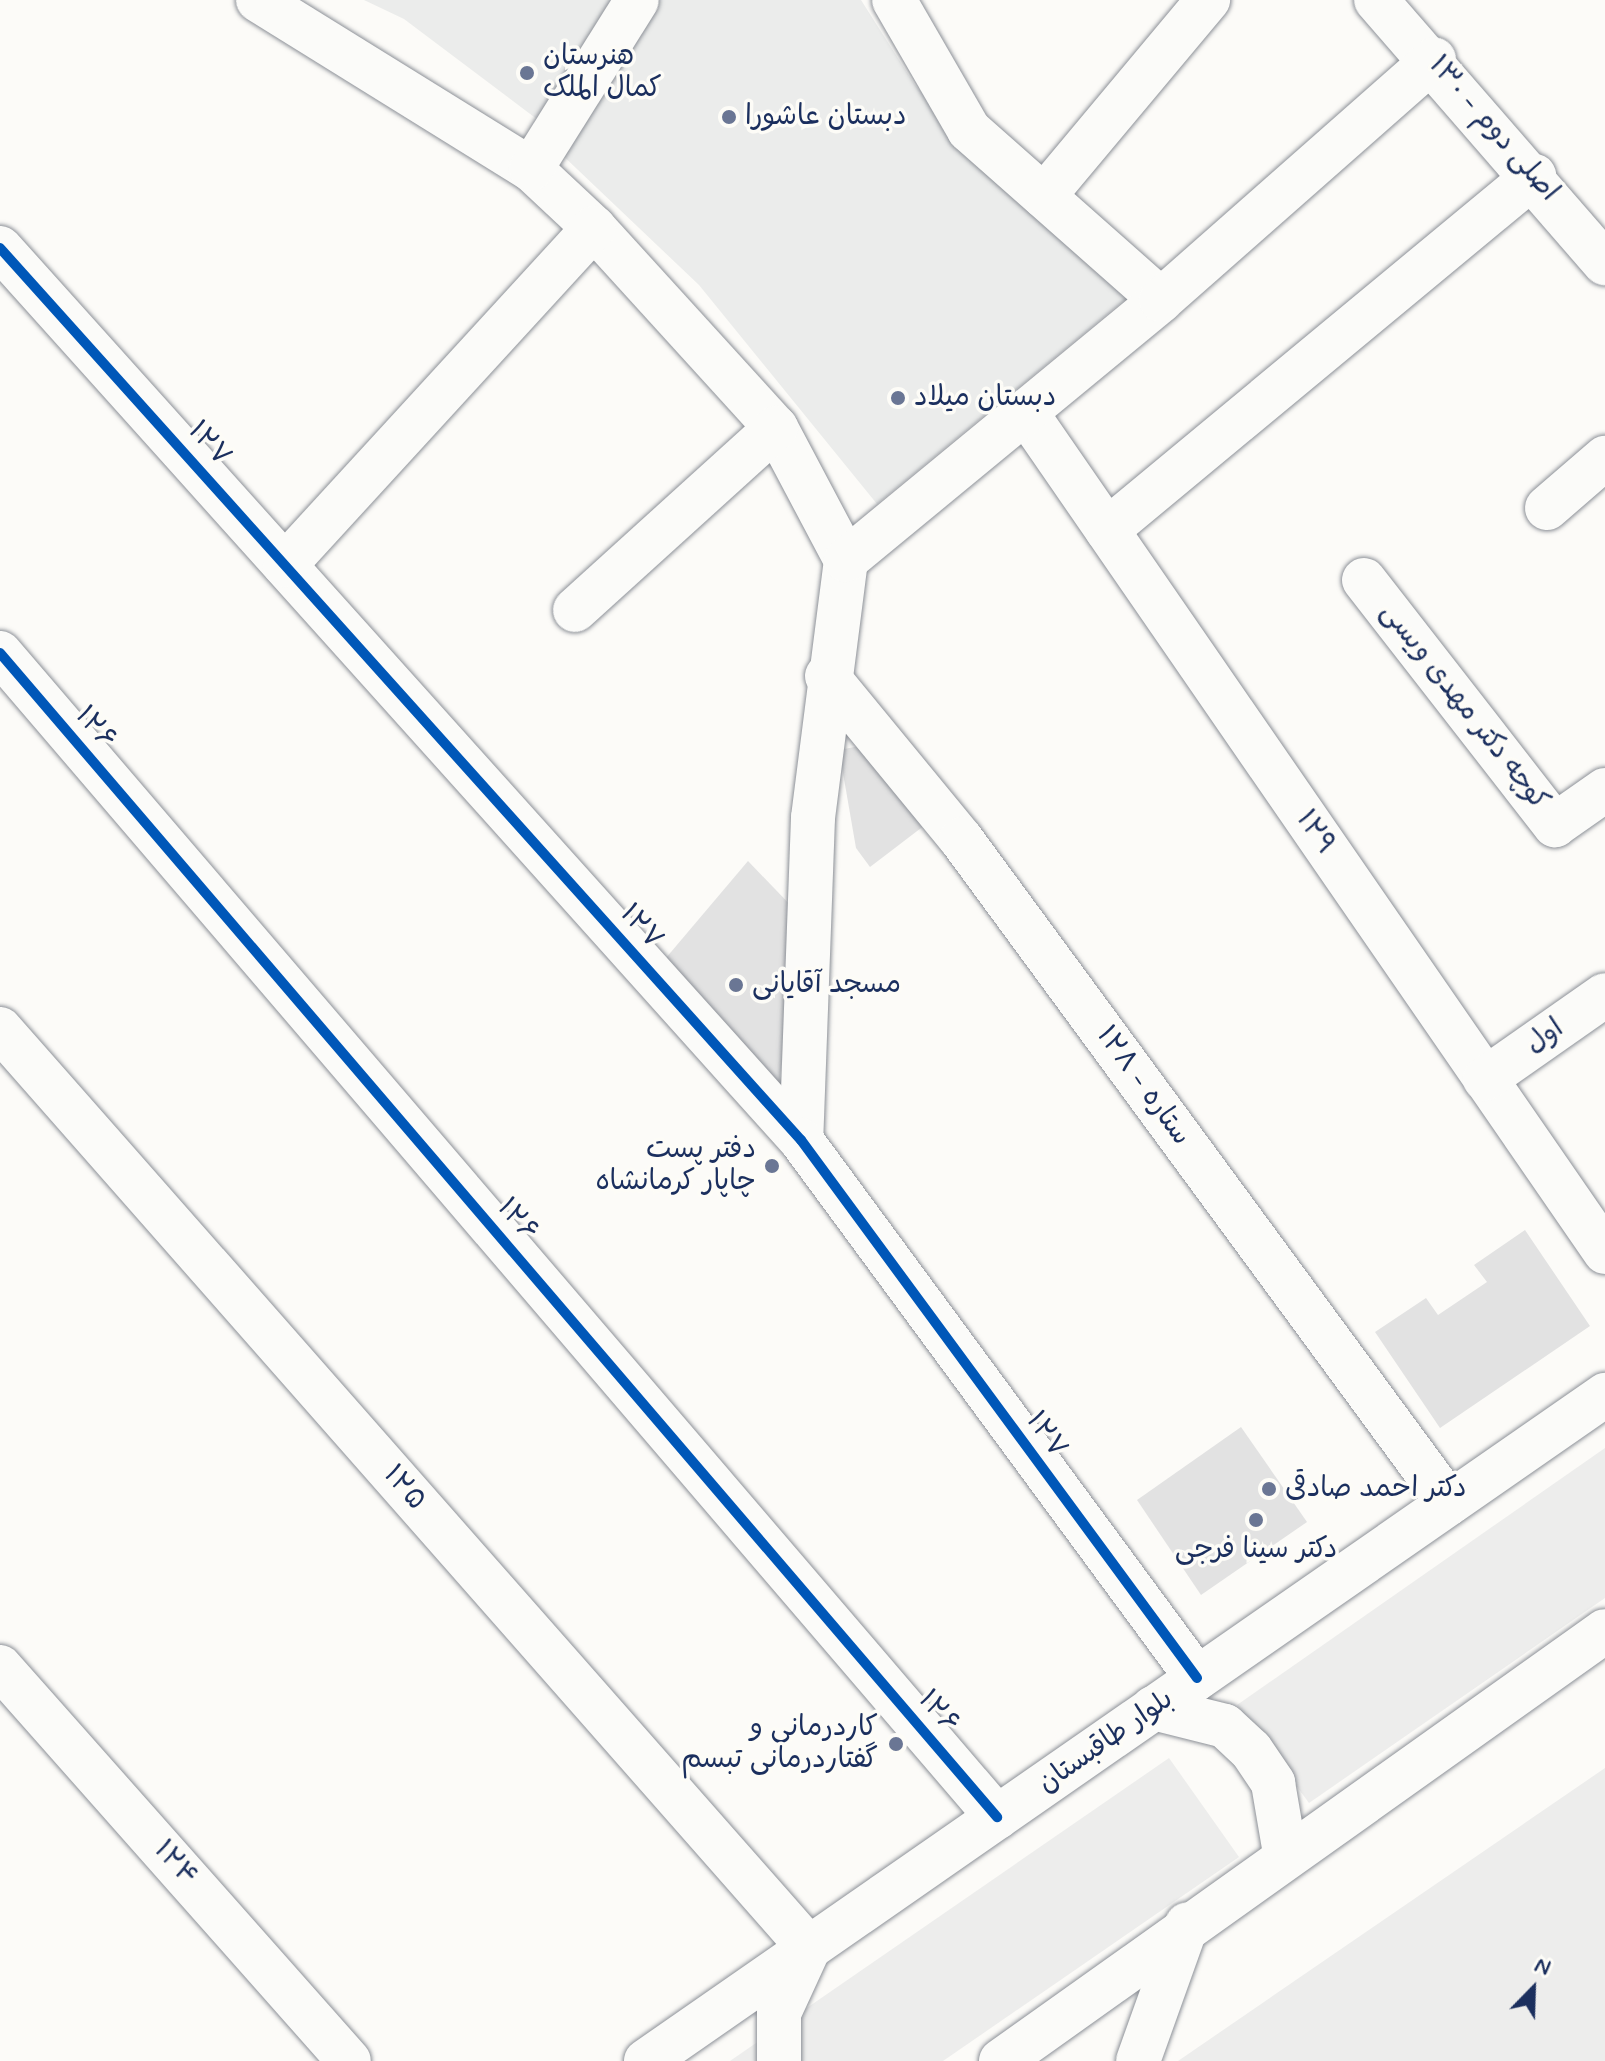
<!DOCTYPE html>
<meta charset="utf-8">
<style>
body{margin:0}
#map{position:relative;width:1605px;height:2061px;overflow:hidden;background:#fcfbf8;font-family:Mynerve,"Playpen Sans Arabic",sans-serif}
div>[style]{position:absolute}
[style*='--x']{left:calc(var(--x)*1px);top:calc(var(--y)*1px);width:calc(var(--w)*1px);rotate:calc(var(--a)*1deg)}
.built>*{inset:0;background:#ebeceb}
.green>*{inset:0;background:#ededec}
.building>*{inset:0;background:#e2e2e2}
.roads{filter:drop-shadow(0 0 2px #8c9097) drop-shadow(0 0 2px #8c9097)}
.minor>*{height:44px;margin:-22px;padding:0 22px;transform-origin:22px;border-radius:22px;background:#fbfbf9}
.major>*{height:44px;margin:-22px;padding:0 22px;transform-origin:22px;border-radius:22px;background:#fbfbf9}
.cycleway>*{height:10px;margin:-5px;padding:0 5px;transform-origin:5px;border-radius:5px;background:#0057b8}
.dots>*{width:22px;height:22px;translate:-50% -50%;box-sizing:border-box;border:4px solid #fdfcf7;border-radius:50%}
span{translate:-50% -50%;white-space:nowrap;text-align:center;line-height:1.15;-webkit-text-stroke:7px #fdfcf7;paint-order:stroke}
.poi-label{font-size:28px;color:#1b2f5e}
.left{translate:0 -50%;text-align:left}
.right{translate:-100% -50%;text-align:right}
.street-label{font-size:28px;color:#1b2f5e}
.north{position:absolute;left:1493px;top:1949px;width:80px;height:80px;-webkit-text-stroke:6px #fdfcf7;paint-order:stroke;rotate:23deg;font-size:22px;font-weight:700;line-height:32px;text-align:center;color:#1b2f5e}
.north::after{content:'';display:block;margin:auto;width:28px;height:36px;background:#1b2f5e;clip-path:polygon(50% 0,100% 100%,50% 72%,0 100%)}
</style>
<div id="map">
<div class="built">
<div style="clip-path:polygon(364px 0,621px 0,546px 126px,404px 19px)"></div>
<div style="clip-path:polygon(650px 0,861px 0,915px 85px,980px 160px,1133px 293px,877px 504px,699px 285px,557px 150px)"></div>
</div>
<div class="green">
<div style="clip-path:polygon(1605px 1448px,1605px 1598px,1309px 1803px,1237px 1705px)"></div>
<div style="clip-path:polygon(1169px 1758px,1239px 1857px,943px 2061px,730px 2061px)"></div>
<div style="clip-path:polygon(1605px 1768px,1605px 2061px,1178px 2061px)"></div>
</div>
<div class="building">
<div style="clip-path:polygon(870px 744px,929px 822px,870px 867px,856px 848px,839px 750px)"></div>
<div style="clip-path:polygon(748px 861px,799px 914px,779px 1085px,660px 965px)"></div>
<div style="clip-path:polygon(1525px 1230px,1590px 1326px,1440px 1428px,1375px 1332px,1426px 1298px,1438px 1315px,1487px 1282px,1474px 1265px)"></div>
<div style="clip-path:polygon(1241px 1427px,1307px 1522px,1201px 1595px,1137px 1500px)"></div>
</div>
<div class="roads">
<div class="minor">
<div style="--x:258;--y:0;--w:321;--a:31.8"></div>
<div style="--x:531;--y:169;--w:86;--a:43.1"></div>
<div style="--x:594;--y:228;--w:270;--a:47.7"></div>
<div style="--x:776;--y:428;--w:149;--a:62.1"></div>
<div style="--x:846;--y:560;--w:260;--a:97.3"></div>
<div style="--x:813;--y:818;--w:322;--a:92.1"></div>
<div style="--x:894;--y:0;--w:150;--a:60"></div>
<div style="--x:969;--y:130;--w:256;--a:41.5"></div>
<div style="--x:1376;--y:0;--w:349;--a:49"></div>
<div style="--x:531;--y:169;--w:199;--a:-57.9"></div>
<div style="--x:1044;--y:196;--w:256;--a:-50.1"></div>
<div style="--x:0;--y:248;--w:1199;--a:48.08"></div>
<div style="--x:801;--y:1140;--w:668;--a:53.64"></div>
<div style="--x:1027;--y:414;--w:1018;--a:55.4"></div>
<div style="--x:1547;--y:508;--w:77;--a:-40.8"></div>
<div style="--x:1107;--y:530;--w:555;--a:-39.66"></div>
<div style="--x:846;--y:560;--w:408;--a:-39.5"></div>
<div style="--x:1161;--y:300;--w:364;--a:-41.4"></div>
<div style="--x:285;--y:565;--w:457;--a:-47.5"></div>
<div style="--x:1364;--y:580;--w:311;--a:52.1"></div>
<div style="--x:1555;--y:825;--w:61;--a:-35"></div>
<div style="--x:575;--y:610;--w:271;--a:-42.2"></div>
<div style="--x:0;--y:653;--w:1533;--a:49.42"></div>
<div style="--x:827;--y:676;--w:211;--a:50.6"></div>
<div style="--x:961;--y:839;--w:824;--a:53.69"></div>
<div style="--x:0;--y:1029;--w:1224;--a:48.64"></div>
<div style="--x:1485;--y:1079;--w:146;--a:-35"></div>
<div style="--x:0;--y:1667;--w:526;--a:48.47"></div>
<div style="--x:1138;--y:2061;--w:145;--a:-70.3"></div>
</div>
<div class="major">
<div style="--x:1153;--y:1708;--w:74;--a:14"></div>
<div style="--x:1225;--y:1726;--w:35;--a:43"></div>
<div style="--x:1251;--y:1750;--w:40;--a:56"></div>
<div style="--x:1273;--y:1783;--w:71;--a:80.3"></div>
<div style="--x:646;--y:2061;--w:1168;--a:-34.78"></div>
<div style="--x:779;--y:2061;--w:48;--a:-90"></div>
<div style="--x:779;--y:2013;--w:69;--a:-65.3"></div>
<div style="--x:1001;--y:2061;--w:741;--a:-35.45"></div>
</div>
</div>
<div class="cycleway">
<div style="--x:0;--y:248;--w:1199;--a:48.08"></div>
<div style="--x:801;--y:1140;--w:668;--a:53.64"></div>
<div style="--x:0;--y:653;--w:1533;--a:49.42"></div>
</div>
<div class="dots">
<div style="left:527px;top:73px;background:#6a7694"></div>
<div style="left:729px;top:117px;background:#6a7694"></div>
<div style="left:898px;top:398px;background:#6a7694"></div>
<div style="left:736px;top:985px;background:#6a7694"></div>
<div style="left:772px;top:1166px;background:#6a7694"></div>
<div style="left:1269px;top:1489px;background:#6a7694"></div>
<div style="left:1256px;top:1520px;background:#6a7694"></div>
<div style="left:896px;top:1744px;background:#6a7694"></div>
</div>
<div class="poi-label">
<span class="left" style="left:543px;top:73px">هنرستان<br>کمال الملک</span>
<span class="left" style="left:745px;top:117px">دبستان عاشورا</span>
<span class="left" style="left:914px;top:398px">دبستان میلاد</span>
<span class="left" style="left:752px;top:985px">مسجد آقایانی</span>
<span class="right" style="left:756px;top:1166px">دفتر پست<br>چاپار کرمانشاه</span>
<span class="left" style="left:1285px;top:1489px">دکتر احمد صادقی</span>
<span style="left:1256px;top:1550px">دکتر سینا فرجی</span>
<span class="right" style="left:878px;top:1744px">کاردرمانی و<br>گفتاردرمانی تبسم</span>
</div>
<div class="street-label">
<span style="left:1493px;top:129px;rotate:49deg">اصلی دوم - ۱۳۰</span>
<span style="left:209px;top:444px;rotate:48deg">۱۲۷</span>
<span style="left:1464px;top:707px;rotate:52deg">کوچه دکتر مهدی ویسی</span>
<span style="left:95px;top:728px;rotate:49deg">۱۲۶</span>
<span style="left:1315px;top:833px;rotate:55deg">۱۲۹</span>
<span style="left:641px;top:927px;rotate:48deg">۱۲۷</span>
<span style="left:1545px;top:1037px;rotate:-35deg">اول</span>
<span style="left:1143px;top:1086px;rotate:54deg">۱۲۸ - ستاره</span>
<span style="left:517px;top:1220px;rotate:49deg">۱۲۶</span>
<span style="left:1046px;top:1435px;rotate:54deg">۱۲۷</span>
<span style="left:404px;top:1488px;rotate:49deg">۱۲۵</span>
<span style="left:938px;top:1712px;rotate:49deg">۱۲۶</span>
<span style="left:1106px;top:1742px;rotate:-35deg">بلوار طاقبستان</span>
<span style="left:175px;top:1864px;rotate:48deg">۱۲۴</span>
</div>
<div class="north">N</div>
</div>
